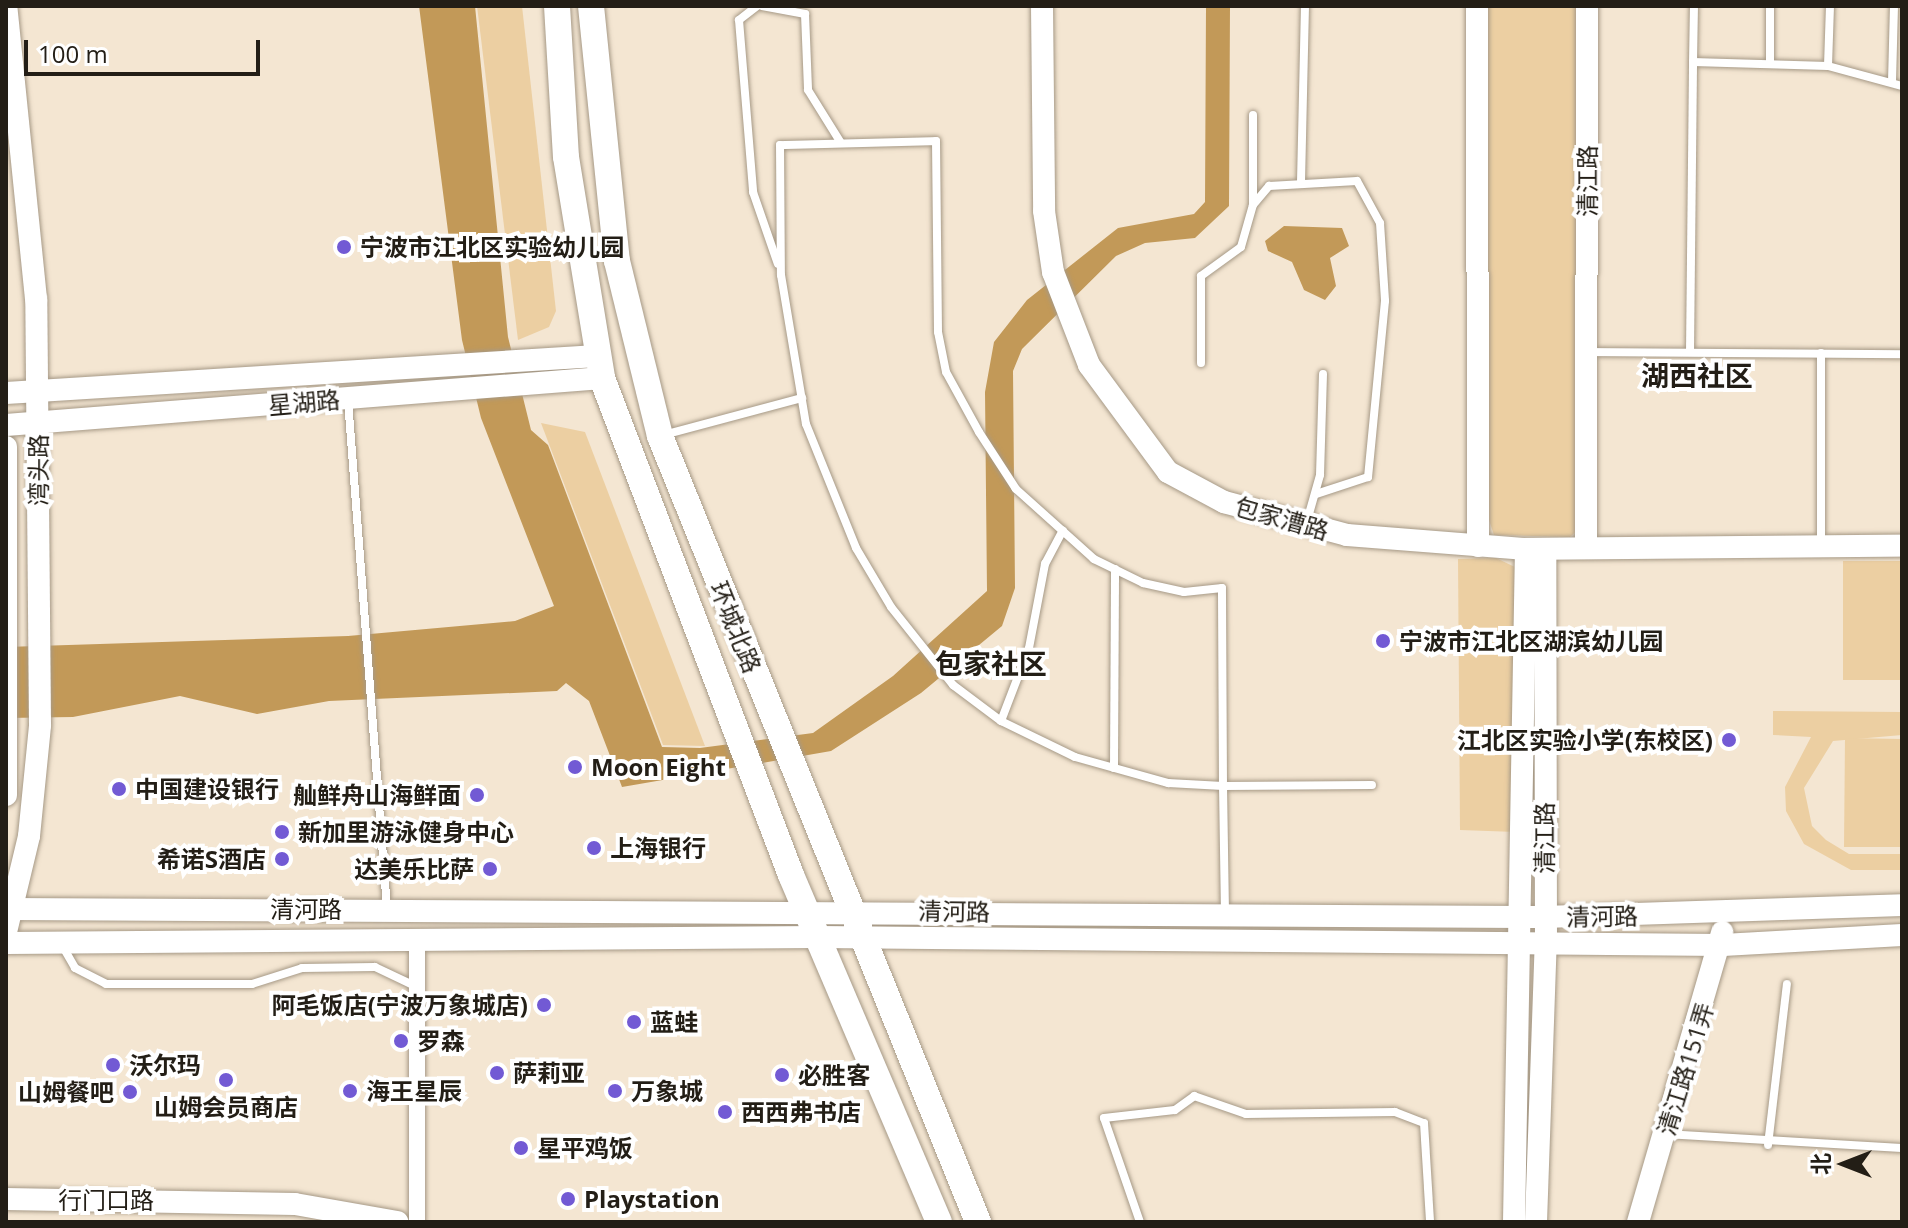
<!DOCTYPE html>
<meta charset="utf-8">
<style>
body{margin:0}
#map{position:relative;width:1908px;height:1228px;overflow:hidden;background:#f4e6d2;font-family:"Open Sans","Noto Sans SC",sans-serif}
div>[style]{position:absolute}
[style*='--x']{left:calc(var(--x)*1px);top:calc(var(--y)*1px);width:calc(var(--w)*1px);rotate:calc(var(--a)*1deg)}
.green>*{inset:0;background:#eccfa2}
.water>*{inset:0;background:#c29958}
.roads{filter:drop-shadow(0 0 2px #a69986) drop-shadow(0 0 2px #a69986)}
.lane>*{height:8px;margin:-4px;padding:0 4px;transform-origin:4px;border-radius:4px;background:#fff}
.street>*{height:16px;margin:-8px;padding:0 8px;transform-origin:8px;border-radius:8px;background:#fff}
.secondary>*{height:22px;margin:-11px;padding:0 11px;transform-origin:11px;border-radius:11px;background:#fff}
.primary>*{height:26px;margin:-13px;padding:0 13px;transform-origin:13px;border-radius:13px;background:#fff}
.dots>*{width:22px;height:22px;translate:-50% -50%;box-sizing:border-box;border:4px solid #fff;border-radius:50%}
span{translate:-50% -50%;white-space:nowrap;text-align:center;line-height:1.15;-webkit-text-stroke:8px #fff;paint-order:stroke}
.street-label{font-size:24px;color:#231e16}
.poi-label{font-size:24px;color:#231e16;font-weight:700}
.left{translate:0 -50%;text-align:left}
.right{translate:-100% -50%;text-align:right}
.quarter-label{font-size:28px;color:#231e16;font-weight:700}
.frame{position:absolute;inset:0;border:8px solid #231e16;pointer-events:none}
.north{position:absolute;left:1804px;top:1124px;width:80px;height:80px;-webkit-text-stroke:6px #fff;paint-order:stroke;rotate:270deg;font-size:22px;font-weight:700;line-height:32px;text-align:center;color:#231e16}
.north::after{content:'';display:block;margin:auto;width:28px;height:36px;background:#231e16;clip-path:polygon(50% 0,100% 100%,50% 72%,0 100%)}
.scale{position:absolute;left:24px;top:40px;width:236px;height:36px;box-sizing:border-box;border:4px solid #231e16;border-top:0;padding-left:10px;font-size:24px;line-height:28px;white-space:nowrap;color:#231e16;-webkit-text-stroke:6px #fff;paint-order:stroke}
</style>
<div id="map">
<div class="green">
<div style="clip-path:polygon(477px 6px,522px 6px,556px 311px,549px 327px,518px 340px)"></div>
<div style="clip-path:polygon(1485px 6px,1580px 6px,1580px 528px,1570px 537px,1494px 535px,1488px 517px)"></div>
<div style="clip-path:polygon(541px 423px,585px 432px,705px 746px,663px 745px)"></div>
<div style="clip-path:polygon(1496px 558px,1519px 569px,1516px 832px,1460px 830px,1458px 559px)"></div>
<div style="clip-path:polygon(1843px 561px,1902px 561px,1902px 680px,1843px 680px)"></div>
<div style="clip-path:polygon(1773px 711px,1902px 712px,1902px 735px,1833px 741px,1804px 788px,1812px 826px,1826px 840px,1849px 854px,1902px 854px,1902px 870px,1851px 870px,1804px 844px,1786px 811px,1785px 787px,1811px 737px,1773px 735px)"></div>
<div style="clip-path:polygon(1845px 738px,1902px 739px,1902px 847px,1844px 847px)"></div>
</div>
<div class="water">
<div style="clip-path:polygon(419px 6px,475px 6px,508px 337px,531px 430px,548px 445px,662px 747px,700px 748px,813px 733px,893px 676px,987px 591px,985px 392px,994px 342px,1027px 300px,1118px 228px,1194px 214px,1205px 202px,1206px 6px,1230px 6px,1229px 206px,1195px 238px,1145px 243px,1116px 256px,1022px 349px,1013px 371px,1015px 588px,1002px 626px,921px 693px,831px 751px,622px 787px,589px 701px,566px 683px,557px 691px,329px 701px,257px 714px,180px 696px,73px 717px,6px 718px,6px 647px,348px 636px,515px 621px,554px 606px,481px 418px,462px 340px)"></div>
<div style="clip-path:polygon(1284px 226px,1342px 228px,1349px 246px,1330px 258px,1336px 286px,1325px 300px,1304px 290px,1292px 262px,1268px 251px,1265px 241px)"></div>
</div>
<div class="roads">
<div class="lane">
<div style="--x:757;--y:6;--w:23;--a:142"></div>
<div style="--x:739;--y:20;--w:173;--a:85.3"></div>
<div style="--x:753;--y:192;--w:76;--a:70.9"></div>
<div style="--x:762;--y:6;--w:44;--a:10.5"></div>
<div style="--x:805;--y:14;--w:76;--a:87.7"></div>
<div style="--x:808;--y:90;--w:62;--a:58.1"></div>
<div style="--x:1693;--y:62;--w:56;--a:-89"></div>
<div style="--x:1770;--y:64;--w:58;--a:-90"></div>
<div style="--x:1828;--y:66;--w:60;--a:-88.1"></div>
<div style="--x:1892;--y:82;--w:76;--a:-88.5"></div>
<div style="--x:1253;--y:115;--w:89;--a:90"></div>
<div style="--x:1301;--y:182;--w:176;--a:-88.7"></div>
<div style="--x:1586;--y:352;--w:316;--a:0.4"></div>
<div style="--x:1690;--y:352;--w:290;--a:-89.4"></div>
<div style="--x:1693;--y:62;--w:135;--a:1.7"></div>
<div style="--x:1828;--y:66;--w:77;--a:15.1"></div>
<div style="--x:1201;--y:363;--w:87;--a:-90"></div>
<div style="--x:1201;--y:276;--w:49;--a:-35.9"></div>
<div style="--x:1241;--y:247;--w:44;--a:-74.1"></div>
<div style="--x:1253;--y:205;--w:25;--a:-50"></div>
<div style="--x:1269;--y:186;--w:88;--a:-3.3"></div>
<div style="--x:1357;--y:181;--w:48;--a:61.3"></div>
<div style="--x:1380;--y:223;--w:78;--a:86.3"></div>
<div style="--x:1385;--y:301;--w:177;--a:95.5"></div>
<div style="--x:1368;--y:477;--w:55;--a:161.9"></div>
<div style="--x:348;--y:400;--w:509;--a:85.61"></div>
<div style="--x:663;--y:435;--w:144;--a:-14.9"></div>
<div style="--x:1307;--y:521;--w:48;--a:-74.2"></div>
<div style="--x:1320;--y:475;--w:101;--a:-88.3"></div>
<div style="--x:1821;--y:545;--w:192;--a:-90"></div>
<div style="--x:1001;--y:721;--w:78;--a:-69"></div>
<div style="--x:1029;--y:648;--w:86;--a:-79.2"></div>
<div style="--x:1045;--y:564;--w:38;--a:-62"></div>
<div style="--x:1114;--y:768;--w:199;--a:-89.7"></div>
<div style="--x:1225;--y:913;--w:127;--a:-90.9"></div>
<div style="--x:1223;--y:786;--w:198;--a:-90.3"></div>
<div style="--x:1222;--y:588;--w:38;--a:174"></div>
<div style="--x:1184;--y:592;--w:42;--a:-167.6"></div>
<div style="--x:1143;--y:583;--w:55;--a:-153.9"></div>
<div style="--x:1094;--y:559;--w:105;--a:-138.1"></div>
<div style="--x:1016;--y:489;--w:68;--a:-123"></div>
<div style="--x:979;--y:432;--w:68;--a:-118.8"></div>
<div style="--x:946;--y:372;--w:41;--a:-101.3"></div>
<div style="--x:938;--y:332;--w:191;--a:-90.6"></div>
<div style="--x:936;--y:141;--w:156;--a:178.5"></div>
<div style="--x:780;--y:145;--w:130;--a:89.6"></div>
<div style="--x:781;--y:275;--w:151;--a:80.5"></div>
<div style="--x:806;--y:424;--w:134;--a:68"></div>
<div style="--x:856;--y:548;--w:69;--a:59.3"></div>
<div style="--x:891;--y:607;--w:100;--a:51.5"></div>
<div style="--x:953;--y:685;--w:60;--a:36.9"></div>
<div style="--x:1001;--y:721;--w:82;--a:25.9"></div>
<div style="--x:1075;--y:757;--w:97;--a:15.6"></div>
<div style="--x:1168;--y:783;--w:55;--a:3.1"></div>
<div style="--x:1223;--y:786;--w:149;--a:-0.4"></div>
<div style="--x:63;--y:947;--w:24;--a:60"></div>
<div style="--x:75;--y:968;--w:35;--a:27"></div>
<div style="--x:106;--y:984;--w:146;--a:0"></div>
<div style="--x:252;--y:984;--w:52;--a:-17.7"></div>
<div style="--x:302;--y:968;--w:73;--a:-0.8"></div>
<div style="--x:375;--y:967;--w:47;--a:25.5"></div>
<div style="--x:417;--y:1091;--w:23;--a:18"></div>
<div style="--x:1665;--y:1134;--w:237;--a:3.4"></div>
<div style="--x:1768;--y:1145;--w:162;--a:-83.3"></div>
<div style="--x:1140;--y:1222;--w:110;--a:-109.1"></div>
<div style="--x:1104;--y:1118;--w:71;--a:-6.4"></div>
<div style="--x:1175;--y:1110;--w:24;--a:-36"></div>
<div style="--x:1194;--y:1096;--w:55;--a:19.1"></div>
<div style="--x:1246;--y:1114;--w:149;--a:-0.8"></div>
<div style="--x:1395;--y:1112;--w:31;--a:21"></div>
<div style="--x:1424;--y:1123;--w:99;--a:86.5"></div>
</div>
<div class="street">
<div style="--x:417;--y:941;--w:281;--a:90"></div>
</div>
<div class="secondary">
<div style="--x:1042;--y:6;--w:205;--a:89.4"></div>
<div style="--x:1044;--y:211;--w:62;--a:81.6"></div>
<div style="--x:1053;--y:272;--w:100;--a:68.8"></div>
<div style="--x:1089;--y:365;--w:133;--a:53.6"></div>
<div style="--x:1168;--y:472;--w:64;--a:28.2"></div>
<div style="--x:1224;--y:502;--w:127;--a:15"></div>
<div style="--x:1347;--y:535;--w:180;--a:4.5"></div>
<div style="--x:1526;--y:549;--w:376;--a:-0.5"></div>
<div style="--x:1477;--y:6;--w:540;--a:89.89"></div>
<div style="--x:6;--y:393;--w:592;--a:-3.58"></div>
<div style="--x:6;--y:425;--w:598;--a:-4.51"></div>
<div style="--x:6;--y:447;--w:348;--a:90"></div>
<div style="--x:1586;--y:547;--w:541;--a:-89.89"></div>
<div style="--x:6;--y:909;--w:1538;--a:0.3"></div>
<div style="--x:1544;--y:917;--w:358;--a:-1.9"></div>
<div style="--x:6;--y:932;--w:99;--a:-76.5"></div>
<div style="--x:29;--y:836;--w:112;--a:-84.3"></div>
<div style="--x:40;--y:725;--w:426;--a:-90.5"></div>
<div style="--x:36;--y:299;--w:295;--a:-95.8"></div>
<div style="--x:6;--y:943;--w:812;--a:-0.42"></div>
<div style="--x:818;--y:937;--w:905;--a:0.51"></div>
<div style="--x:1723;--y:945;--w:179;--a:-3.2"></div>
<div style="--x:6;--y:1199;--w:289;--a:1"></div>
<div style="--x:295;--y:1204;--w:104;--a:10"></div>
<div style="--x:1514;--y:1222;--w:673;--a:-88.98"></div>
<div style="--x:1536;--y:1222;--w:280;--a:-88"></div>
<div style="--x:1546;--y:942;--w:393;--a:-90.1"></div>
<div style="--x:1638;--y:1222;--w:302;--a:-73.8"></div>
</div>
<div class="primary">
<div style="--x:557;--y:6;--w:151;--a:86.6"></div>
<div style="--x:566;--y:157;--w:224;--a:80.7"></div>
<div style="--x:602;--y:378;--w:532;--a:69.18"></div>
<div style="--x:791;--y:875;--w:377;--a:66.9"></div>
<div style="--x:591;--y:6;--w:256;--a:84.2"></div>
<div style="--x:617;--y:261;--w:180;--a:76.2"></div>
<div style="--x:660;--y:436;--w:848;--a:67.97"></div>
</div>
</div>
<div class="dots">
<div style="left:344px;top:247px;background:#725ad4"></div>
<div style="left:1383px;top:641px;background:#725ad4"></div>
<div style="left:1729px;top:740px;background:#725ad4"></div>
<div style="left:575px;top:767px;background:#725ad4"></div>
<div style="left:119px;top:789px;background:#725ad4"></div>
<div style="left:477px;top:795px;background:#725ad4"></div>
<div style="left:282px;top:832px;background:#725ad4"></div>
<div style="left:594px;top:848px;background:#725ad4"></div>
<div style="left:282px;top:859px;background:#725ad4"></div>
<div style="left:490px;top:869px;background:#725ad4"></div>
<div style="left:544px;top:1005px;background:#725ad4"></div>
<div style="left:634px;top:1022px;background:#725ad4"></div>
<div style="left:401px;top:1041px;background:#725ad4"></div>
<div style="left:113px;top:1065px;background:#725ad4"></div>
<div style="left:497px;top:1073px;background:#725ad4"></div>
<div style="left:782px;top:1075px;background:#725ad4"></div>
<div style="left:226px;top:1080px;background:#725ad4"></div>
<div style="left:350px;top:1091px;background:#725ad4"></div>
<div style="left:615px;top:1091px;background:#725ad4"></div>
<div style="left:130px;top:1092px;background:#725ad4"></div>
<div style="left:725px;top:1112px;background:#725ad4"></div>
<div style="left:521px;top:1148px;background:#725ad4"></div>
<div style="left:568px;top:1199px;background:#725ad4"></div>
</div>
<div class="street-label">
<span style="left:1587px;top:181px;rotate:-90deg">清江路</span>
<span style="left:304px;top:402px;rotate:-5deg">星湖路</span>
<span style="left:38px;top:470px;rotate:-90deg">湾头路</span>
<span style="left:1282px;top:518px;rotate:16deg">包家漕路</span>
<span style="left:736px;top:627px;rotate:68deg">环城北路</span>
<span style="left:1544px;top:838px;rotate:-90deg">清江路</span>
<span style="left:306px;top:909px">清河路</span>
<span style="left:954px;top:911px;rotate:1deg">清河路</span>
<span style="left:1602px;top:916px;rotate:-1deg">清河路</span>
<span style="left:1685px;top:1069px;rotate:-73deg">清江路151弄</span>
<span style="left:106px;top:1200px">行门口路</span>
</div>
<div class="poi-label">
<span class="left" style="left:360px;top:247px">宁波市江北区实验幼儿园</span>
<span class="left" style="left:1399px;top:641px">宁波市江北区湖滨幼儿园</span>
<span class="right" style="left:1713px;top:740px">江北区实验小学(东校区)</span>
<span class="left" style="left:591px;top:767px">Moon Eight</span>
<span class="left" style="left:135px;top:789px">中国建设银行</span>
<span class="right" style="left:461px;top:795px">舢鲜舟山海鲜面</span>
<span class="left" style="left:298px;top:832px">新加里游泳健身中心</span>
<span class="left" style="left:610px;top:848px">上海银行</span>
<span class="right" style="left:266px;top:859px">希诺S酒店</span>
<span class="right" style="left:474px;top:869px">达美乐比萨</span>
<span class="right" style="left:528px;top:1005px">阿毛饭店(宁波万象城店)</span>
<span class="left" style="left:650px;top:1022px">蓝蛙</span>
<span class="left" style="left:417px;top:1041px">罗森</span>
<span class="left" style="left:129px;top:1065px">沃尔玛</span>
<span class="left" style="left:513px;top:1073px">萨莉亚</span>
<span class="left" style="left:798px;top:1075px">必胜客</span>
<span class="left" style="left:366px;top:1091px">海王星辰</span>
<span class="left" style="left:631px;top:1091px">万象城</span>
<span class="right" style="left:114px;top:1092px">山姆餐吧</span>
<span style="left:226px;top:1107px">山姆会员商店</span>
<span class="left" style="left:741px;top:1112px">西西弗书店</span>
<span class="left" style="left:537px;top:1148px">星平鸡饭</span>
<span class="left" style="left:584px;top:1199px">Playstation</span>
</div>
<div class="quarter-label">
<span style="left:1697px;top:375px">湖西社区</span>
<span style="left:991px;top:663px">包家社区</span>
</div>
<div class="frame"></div>
<div class="north">北</div>
<div class="scale">100 m</div>
</div>
